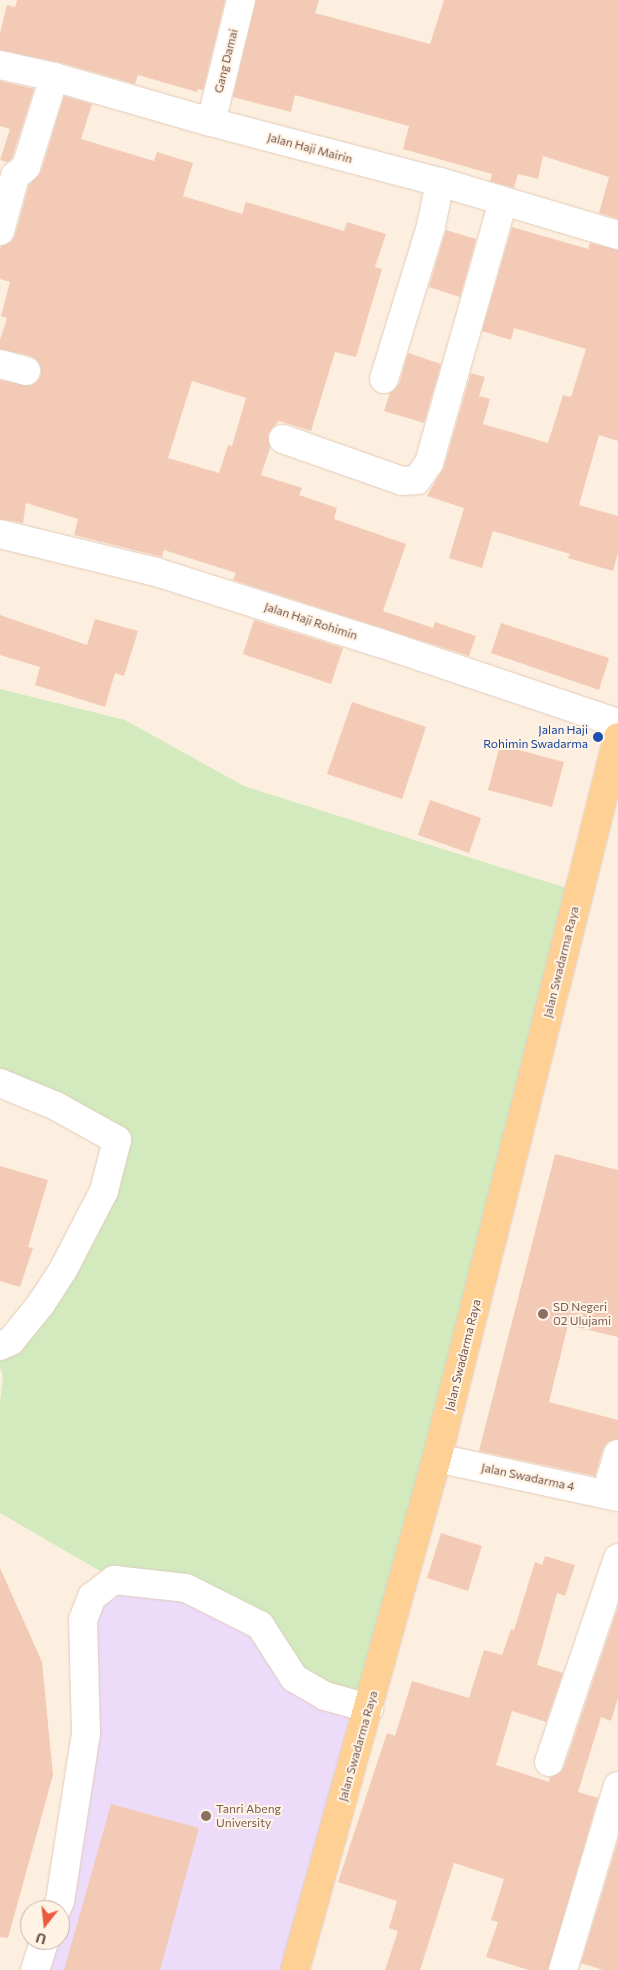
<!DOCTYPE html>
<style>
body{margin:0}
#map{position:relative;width:618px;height:1970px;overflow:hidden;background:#fdefdf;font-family:Commissioner,sans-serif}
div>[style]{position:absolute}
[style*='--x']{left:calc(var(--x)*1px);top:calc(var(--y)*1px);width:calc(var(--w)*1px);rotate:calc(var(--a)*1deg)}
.education>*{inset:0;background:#ecdcf9}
.green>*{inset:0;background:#d2eabe}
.building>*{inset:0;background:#f3cab6}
.roads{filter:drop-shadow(0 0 1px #e1cbbb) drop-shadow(0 0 1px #e1cbbb)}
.minor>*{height:28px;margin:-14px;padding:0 14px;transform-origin:14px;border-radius:14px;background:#fff}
.major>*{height:28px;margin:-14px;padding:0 14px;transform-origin:14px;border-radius:14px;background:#fed094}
.dots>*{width:14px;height:14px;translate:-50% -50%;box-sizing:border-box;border:2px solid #fff3e6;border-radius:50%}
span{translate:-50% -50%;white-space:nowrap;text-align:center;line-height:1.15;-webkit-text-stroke:4px #fff3e6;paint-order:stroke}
.street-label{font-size:12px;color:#735446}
.transit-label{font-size:12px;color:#164399}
.right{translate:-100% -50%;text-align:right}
.education-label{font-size:12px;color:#785e54}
.left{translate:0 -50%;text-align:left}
.north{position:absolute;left:20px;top:1900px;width:50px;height:50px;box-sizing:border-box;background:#fff3e6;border:1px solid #c7b3a6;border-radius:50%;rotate:196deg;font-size:14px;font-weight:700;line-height:20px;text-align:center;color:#735446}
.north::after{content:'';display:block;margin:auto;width:18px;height:22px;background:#eb5b3f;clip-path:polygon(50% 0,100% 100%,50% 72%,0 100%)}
</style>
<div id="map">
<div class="education">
<div style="clip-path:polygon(186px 1588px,369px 1708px,294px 1970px,35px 1970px,45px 1940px,60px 1940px,60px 1910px,92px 1596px)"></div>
</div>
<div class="green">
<div style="clip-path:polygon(0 689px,125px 720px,244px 786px,579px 892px,369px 1708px,325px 1696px,260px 1625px,114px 1579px,0 1513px,0 1401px,3px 1376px,0 1368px,0 1346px,41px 1304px,117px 1138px,0 1083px)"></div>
</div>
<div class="building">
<div style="clip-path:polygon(17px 0,225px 0,203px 90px,198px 89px,197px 92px,138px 75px,135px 84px,58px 62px,0 50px,0 33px,7px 5px,15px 7px)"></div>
<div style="clip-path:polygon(256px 0,319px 0,315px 13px,430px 44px,444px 0,618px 0,618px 219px,599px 213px,609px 177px,543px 156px,538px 179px,518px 174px,514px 188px,490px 181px,492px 174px,403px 149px,409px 126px,295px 95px,291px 112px,233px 97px)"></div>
<div style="clip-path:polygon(0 81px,34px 89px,12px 158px,7px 162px,0 160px,10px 129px,0 126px)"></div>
<div style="clip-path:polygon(evenodd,64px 96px,92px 104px,81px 139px,154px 161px,157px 152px,193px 163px,183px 196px,242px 214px,246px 202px,344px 231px,347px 222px,386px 234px,375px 267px,382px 269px,356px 357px,335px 352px,311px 431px,279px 421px,273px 427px,268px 434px,270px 448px,261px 475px,302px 488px,299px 495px,337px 508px,334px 519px,406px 544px,383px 611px,433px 628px,435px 622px,476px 636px,469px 656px,233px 580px,236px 573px,164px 550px,162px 557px,74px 535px,78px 519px,26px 503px,23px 523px,0 519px,0 380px,30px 386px,37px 382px,41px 376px,41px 367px,37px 360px,31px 356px,0 349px,0 340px,7px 318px,1px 316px,10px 282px,0 279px,0 249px,1px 246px,11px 242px,15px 236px,29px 185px,41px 172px,64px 96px,192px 381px,246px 398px,232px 446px,228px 445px,219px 473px,168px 458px,192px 381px)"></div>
<div style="clip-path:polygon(512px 227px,588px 249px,590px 243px,618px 250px,618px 441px,599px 435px,579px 505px,618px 516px,618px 553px,613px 571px,568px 558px,570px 554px,493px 531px,482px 568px,449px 558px,464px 508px,427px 496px,444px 467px,471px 373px,485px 377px,479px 396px,490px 399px,483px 424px,548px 443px,563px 395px,571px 397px,586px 349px,514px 328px,511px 340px,482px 331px)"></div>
<div style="clip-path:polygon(446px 230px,476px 239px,460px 297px,429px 287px)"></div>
<div style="clip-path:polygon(408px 353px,441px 364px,424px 423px,384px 411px,390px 393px,399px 384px)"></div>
<div style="clip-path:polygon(0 615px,87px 645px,95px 619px,138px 631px,124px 676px,115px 673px,105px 707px,35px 685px,40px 667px,0 655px)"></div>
<div style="clip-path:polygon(254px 620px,343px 648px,331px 684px,243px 654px)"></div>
<div style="clip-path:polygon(501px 623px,609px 658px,599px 690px,491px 653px)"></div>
<div style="clip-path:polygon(352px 702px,426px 727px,402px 799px,327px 774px)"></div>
<div style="clip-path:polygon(500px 745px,564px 762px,552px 807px,488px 790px)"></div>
<div style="clip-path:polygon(430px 800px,481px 818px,469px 853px,418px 835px)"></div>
<div style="clip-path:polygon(555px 1154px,618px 1170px,618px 1337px,568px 1325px,549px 1402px,618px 1420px,618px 1439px,608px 1442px,603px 1449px,595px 1476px,479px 1451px)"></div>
<div style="clip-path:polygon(0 1166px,48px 1180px,28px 1247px,33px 1248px,20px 1287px,0 1281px)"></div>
<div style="clip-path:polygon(441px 1533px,482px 1546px,468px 1591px,427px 1578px)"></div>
<div style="clip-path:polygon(545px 1556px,575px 1565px,565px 1596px,557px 1593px,537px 1665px,563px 1673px,546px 1722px,512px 1711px,496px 1765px,549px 1782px,550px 1777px,560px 1773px,564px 1767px,618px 1607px,618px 1698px,611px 1721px,601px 1717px,578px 1792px,598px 1798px,548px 1970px,529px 1970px,486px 1957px,498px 1922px,491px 1920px,504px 1879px,454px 1863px,420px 1970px,385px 1970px,398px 1931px,389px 1928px,397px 1901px,338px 1882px,387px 1733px,395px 1736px,412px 1681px,469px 1698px,484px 1650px,502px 1655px,511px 1629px,514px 1630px,535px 1562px,542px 1565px)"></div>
<div style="clip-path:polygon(0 1568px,42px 1662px,53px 1775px,8px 1938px,0 1937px)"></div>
<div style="clip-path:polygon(111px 1804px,199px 1828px,160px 1970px,64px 1970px)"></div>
<div style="clip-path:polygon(618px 1841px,618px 1970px,603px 1970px,581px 1963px)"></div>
</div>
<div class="roads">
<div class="minor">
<div style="--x:0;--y:65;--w:55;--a:12.5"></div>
<div style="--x:54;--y:77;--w:163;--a:16"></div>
<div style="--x:211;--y:122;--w:237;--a:14.7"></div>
<div style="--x:440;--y:182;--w:186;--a:16.6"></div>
<div style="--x:211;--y:122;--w:126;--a:-76.2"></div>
<div style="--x:0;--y:231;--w:57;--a:-74.7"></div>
<div style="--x:15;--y:176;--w:14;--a:-39"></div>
<div style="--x:26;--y:167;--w:94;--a:-72.7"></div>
<div style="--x:0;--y:364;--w:27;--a:15"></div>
<div style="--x:384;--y:379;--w:160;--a:-72.9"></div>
<div style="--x:431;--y:226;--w:45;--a:-78.4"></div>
<div style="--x:283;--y:439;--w:126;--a:19.4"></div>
<div style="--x:402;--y:481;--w:15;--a:-4"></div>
<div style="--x:417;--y:480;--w:21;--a:-55"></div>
<div style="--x:429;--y:463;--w:272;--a:-74.2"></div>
<div style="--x:0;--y:534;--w:161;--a:13.7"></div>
<div style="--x:156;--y:572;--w:235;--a:17.6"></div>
<div style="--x:380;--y:643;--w:251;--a:18.6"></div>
<div style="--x:0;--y:1083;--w:61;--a:22.3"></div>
<div style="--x:56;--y:1106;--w:70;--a:29.1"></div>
<div style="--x:117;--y:1140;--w:53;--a:104.3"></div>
<div style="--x:104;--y:1191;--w:89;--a:117.4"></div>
<div style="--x:63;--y:1270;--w:40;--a:122.9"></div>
<div style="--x:41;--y:1304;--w:48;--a:129"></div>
<div style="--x:11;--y:1341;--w:12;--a:156"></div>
<div style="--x:437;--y:1458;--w:185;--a:12.2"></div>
<div style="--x:606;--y:1494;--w:42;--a:-73.3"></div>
<div style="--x:549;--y:1762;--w:215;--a:-71.3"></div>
<div style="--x:56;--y:1910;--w:10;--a:-66"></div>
<div style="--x:60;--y:1901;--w:170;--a:-81.2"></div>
<div style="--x:86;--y:1733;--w:113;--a:-91.5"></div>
<div style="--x:83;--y:1620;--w:25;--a:-69"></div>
<div style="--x:92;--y:1597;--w:28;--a:-38"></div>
<div style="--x:114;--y:1580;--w:72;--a:6.3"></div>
<div style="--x:186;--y:1588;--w:83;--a:26.6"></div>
<div style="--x:260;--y:1625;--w:63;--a:57.3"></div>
<div style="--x:294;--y:1678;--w:36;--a:30"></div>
<div style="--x:325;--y:1696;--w:46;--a:15.3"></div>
<div style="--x:35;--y:1970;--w:32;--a:-72"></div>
<div style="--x:563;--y:1970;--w:192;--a:-73.4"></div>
</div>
<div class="major">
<div style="--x:295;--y:1970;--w:531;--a:-74.5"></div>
<div style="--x:437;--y:1458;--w:743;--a:-75.91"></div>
</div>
</div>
<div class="dots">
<div style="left:598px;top:737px;background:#1a4fb4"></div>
<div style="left:543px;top:1314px;background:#8d6e63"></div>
<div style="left:206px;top:1816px;background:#8d6e63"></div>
</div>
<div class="street-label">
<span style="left:226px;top:61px;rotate:-76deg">Gang Damai</span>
<span style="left:310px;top:148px;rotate:15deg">Jalan Haji Mairin</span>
<span style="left:311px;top:621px;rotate:18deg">Jalan Haji Rohimin</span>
<span style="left:561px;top:962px;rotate:-76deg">Jalan Swadarma Raya</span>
<span style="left:463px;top:1355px;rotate:-76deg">Jalan Swadarma Raya</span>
<span style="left:528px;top:1477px;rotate:12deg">Jalan Swadarma 4</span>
<span style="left:358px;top:1746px;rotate:-74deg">Jalan Swadarma Raya</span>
</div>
<div class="transit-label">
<span class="right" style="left:588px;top:737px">Jalan Haji<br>Rohimin Swadarma</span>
</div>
<div class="education-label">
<span class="left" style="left:553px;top:1314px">SD Negeri<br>02 Ulujami</span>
<span class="left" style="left:216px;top:1816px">Tanri Abeng<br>University</span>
</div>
<div class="north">U</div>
</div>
